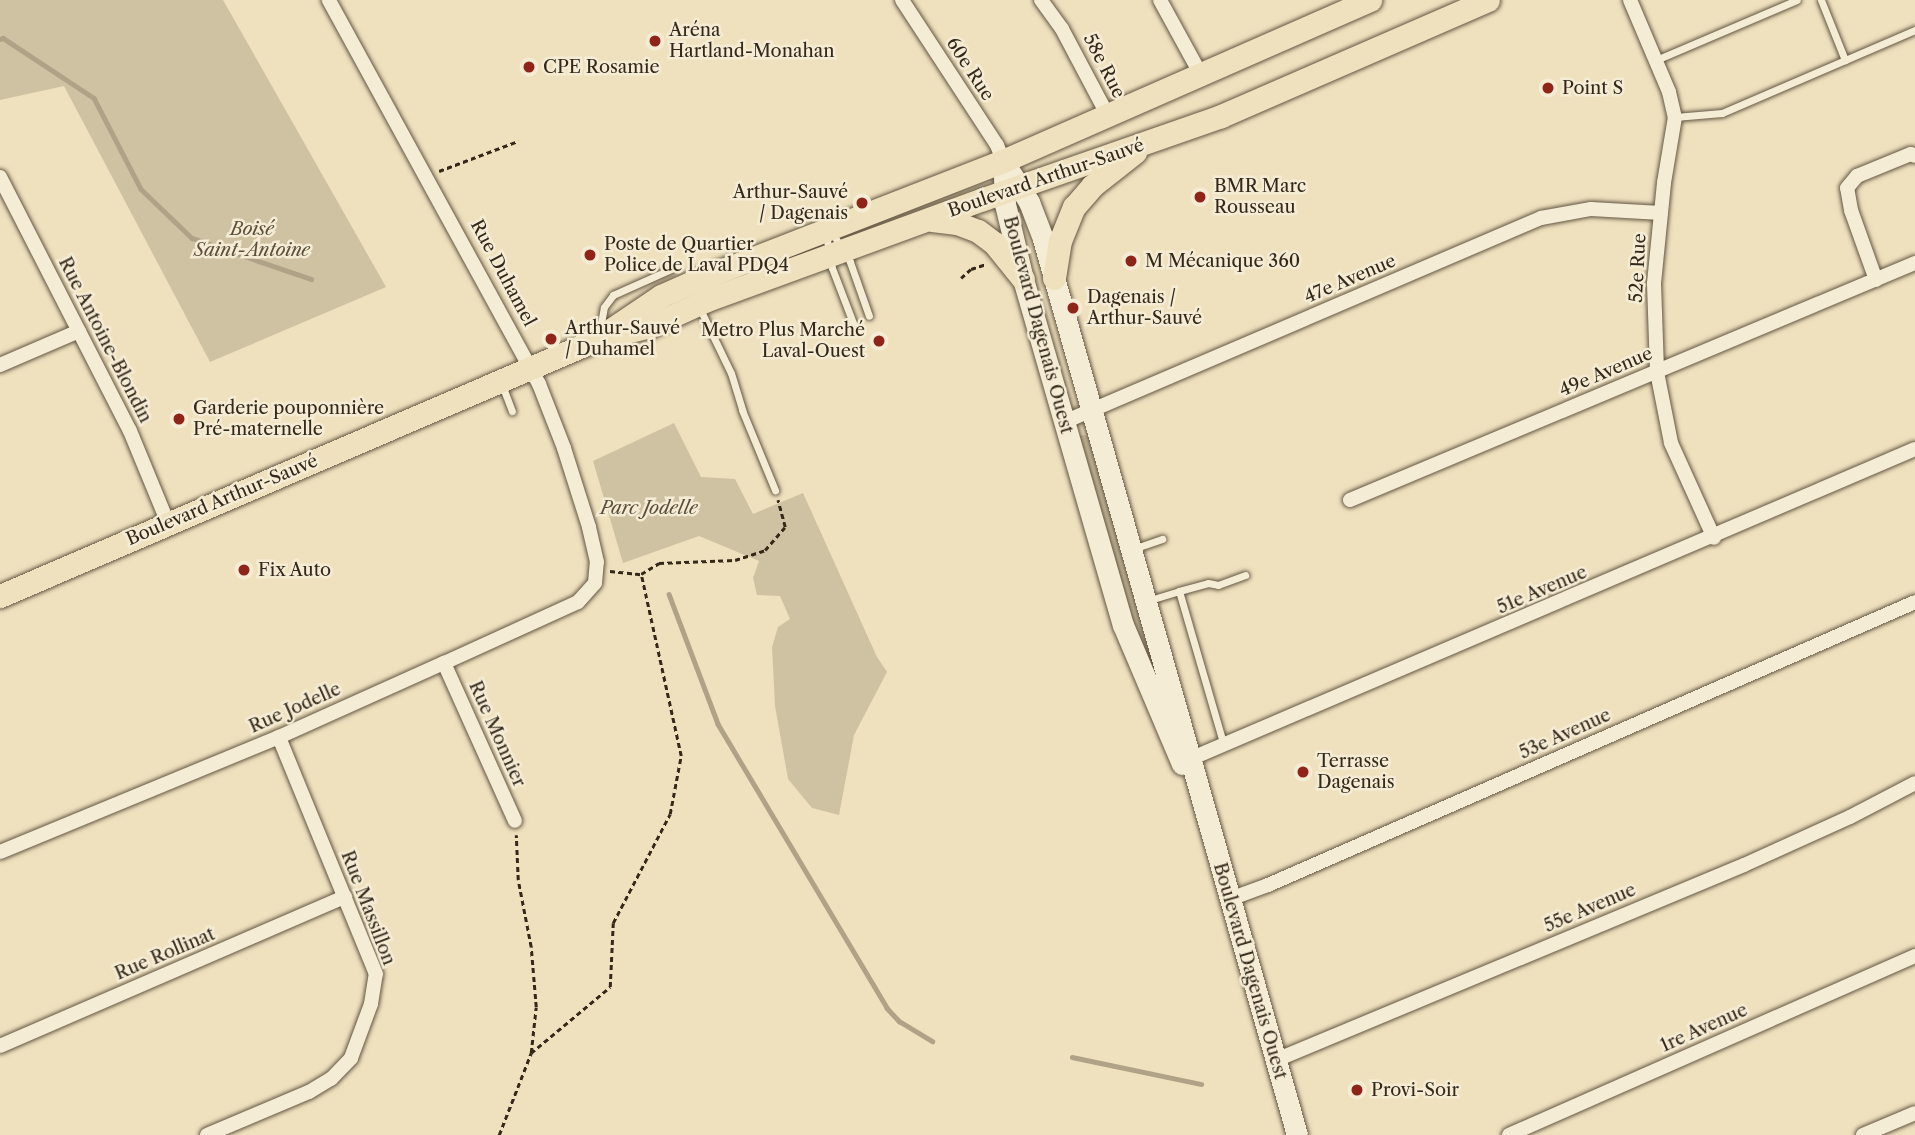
<!DOCTYPE html>
<meta charset="utf-8">
<style>
body{margin:0}
#map{position:relative;width:1915px;height:1135px;overflow:hidden;background:#efe1be;font-family:"Libre Caslon Text",serif}
div>[style]{position:absolute}
[style*='--x']{left:calc(var(--x)*1px);top:calc(var(--y)*1px);width:calc(var(--w)*1px);rotate:calc(var(--a)*1deg)}
.green>*{inset:0;background:#cfc2a2}
.stream>*{height:4.5px;margin:-2.25px;padding:0 2.25px;transform-origin:2.25px;border-radius:2.25px;background:#afa286}
.path>*{height:2.5px;margin-top:-1.25px;transform-origin:0;background:repeating-linear-gradient(90deg,#34281a 0 5px,transparent 0 8.5px)}
.roads{filter:drop-shadow(0 0 2px #635643) drop-shadow(0 0 2px #635643)}
.lane>*{height:7px;margin:-3.5px;padding:0 3.5px;transform-origin:3.5px;border-radius:3.5px;background:#f5ecd5}
.street>*{height:14px;margin:-7px;padding:0 7px;transform-origin:7px;border-radius:7px;background:#f5ecd5}
.secondary>*{height:21px;margin:-10.5px;padding:0 10.5px;transform-origin:10.5px;border-radius:10.5px;background:#f5ecd5}
.primary>*{height:23px;margin:-11.5px;padding:0 11.5px;transform-origin:11.5px;border-radius:11.5px;background:#efe1be}
.dots>*{width:19px;height:19px;translate:-50% -50%;box-sizing:border-box;border:4px solid #f5ecd5;border-radius:50%}
span{translate:-50% -50%;white-space:nowrap;text-align:center;line-height:1.15;-webkit-text-stroke:5px #f5ecd5;paint-order:stroke}
.poi-label{font-size:18px;color:#34281a}
.left{translate:0 -50%;text-align:left}
.right{translate:-100% -50%;text-align:right}
.street-label{font-size:18px;color:#34281a}
.park-label{font-size:18px;color:#5b4e3c;font-style:italic}
</style>
<div id="map">
<div class="green">
<div style="clip-path:polygon(0 0,223px 0,386px 287px,210px 362px,64px 86px,0 100px)"></div>
<div style="clip-path:polygon(674px 423px,701px 477px,735px 479px,753px 514px,803px 493px,877px 657px,887px 672px,854px 735px,839px 815px,812px 808px,788px 779px,775px 706px,772px 647px,778px 627px,790px 619px,780px 596px,757px 595px,753px 578px,759px 561px,699px 536px,623px 563px,593px 461px)"></div>
<div style="clip-path:polygon(1082px 435px,1090px 436px,1171px 713px,1129px 622px,1078px 437px)"></div>
</div>
<div class="stream">
<div style="--x:0;--y:39;--w:3;--a:-18"></div>
<div style="--x:3;--y:38;--w:109;--a:33.4"></div>
<div style="--x:94;--y:98;--w:102;--a:62.7"></div>
<div style="--x:141;--y:189;--w:71;--a:43.9"></div>
<div style="--x:192;--y:238;--w:126;--a:19"></div>
<div style="--x:669;--y:594;--w:139;--a:69.3"></div>
<div style="--x:718;--y:724;--w:330;--a:59.2"></div>
<div style="--x:887;--y:1008;--w:18;--a:47"></div>
<div style="--x:899;--y:1021;--w:39;--a:31"></div>
<div style="--x:1072;--y:1057;--w:132;--a:11.8"></div>
</div>
<div class="path">
<div style="--x:439;--y:171;--w:85;--a:-20.8"></div>
<div style="--x:961;--y:278;--w:13;--a:-42"></div>
<div style="--x:971;--y:269;--w:16;--a:-18"></div>
<div style="--x:610;--y:571;--w:31;--a:6"></div>
<div style="--x:531;--y:1053;--w:103;--a:-39.9"></div>
<div style="--x:610;--y:987;--w:64;--a:-87.3"></div>
<div style="--x:613;--y:923;--w:123;--a:-62.4"></div>
<div style="--x:670;--y:814;--w:59;--a:-79.3"></div>
<div style="--x:681;--y:756;--w:186;--a:-102.4"></div>
<div style="--x:641;--y:574;--w:21;--a:-31"></div>
<div style="--x:659;--y:563;--w:76;--a:-2.3"></div>
<div style="--x:735;--y:560;--w:32;--a:-18"></div>
<div style="--x:765;--y:550;--w:30;--a:-49"></div>
<div style="--x:785;--y:527;--w:28;--a:-105"></div>
<div style="--x:499;--y:1135;--w:88;--a:-68.7"></div>
<div style="--x:531;--y:1053;--w:46;--a:-83.8"></div>
<div style="--x:536;--y:1007;--w:60;--a:-94.8"></div>
<div style="--x:531;--y:947;--w:68;--a:-101"></div>
<div style="--x:518;--y:880;--w:45;--a:-92.5"></div>
</div>
<div class="roads">
<div class="lane">
<div style="--x:1821;--y:0;--w:65;--a:68.2"></div>
<div style="--x:1656;--y:60;--w:153;--a:-23.1"></div>
<div style="--x:1675;--y:117;--w:47;--a:-4.9"></div>
<div style="--x:1722;--y:113;--w:210;--a:-23.3"></div>
<div style="--x:823;--y:218;--w:51;--a:79.8"></div>
<div style="--x:832;--y:268;--w:59;--a:69.1"></div>
<div style="--x:831;--y:231;--w:36;--a:58"></div>
<div style="--x:850;--y:262;--w:57;--a:70.6"></div>
<div style="--x:700;--y:309;--w:71;--a:64.2"></div>
<div style="--x:731;--y:373;--w:39;--a:73"></div>
<div style="--x:742;--y:410;--w:87;--a:67.6"></div>
<div style="--x:599;--y:335;--w:28;--a:-80"></div>
<div style="--x:604;--y:307;--w:15;--a:-53"></div>
<div style="--x:613;--y:295;--w:64;--a:-24.1"></div>
<div style="--x:502;--y:385;--w:28;--a:69"></div>
<div style="--x:1133;--y:549;--w:31;--a:-19"></div>
<div style="--x:1179;--y:591;--w:30;--a:-15"></div>
<div style="--x:1208;--y:583;--w:10;--a:11"></div>
<div style="--x:1218;--y:585;--w:29;--a:-20"></div>
<div style="--x:1150;--y:600;--w:30;--a:-17"></div>
<div style="--x:1179;--y:591;--w:161;--a:73.8"></div>
</div>
<div class="street">
<div style="--x:902;--y:0;--w:173;--a:56.8"></div>
<div style="--x:997;--y:145;--w:17;--a:69"></div>
<div style="--x:1041;--y:0;--w:36;--a:54"></div>
<div style="--x:1062;--y:29;--w:98;--a:62.1"></div>
<div style="--x:1160;--y:0;--w:85;--a:61.3"></div>
<div style="--x:1630;--y:0;--w:100;--a:67"></div>
<div style="--x:1669;--y:92;--w:26;--a:77"></div>
<div style="--x:1675;--y:117;--w:67;--a:99.5"></div>
<div style="--x:1664;--y:183;--w:101;--a:95.7"></div>
<div style="--x:1654;--y:284;--w:88;--a:88"></div>
<div style="--x:1657;--y:372;--w:72;--a:78.8"></div>
<div style="--x:1671;--y:443;--w:104;--a:65.6"></div>
<div style="--x:0;--y:177;--w:285;--a:62.9"></div>
<div style="--x:130;--y:431;--w:100;--a:67.6"></div>
<div style="--x:1876;--y:280;--w:74;--a:-109.7"></div>
<div style="--x:1851;--y:210;--w:22;--a:-100"></div>
<div style="--x:1847;--y:188;--w:16;--a:-50"></div>
<div style="--x:1857;--y:176;--w:58;--a:-22.2"></div>
<div style="--x:1911;--y:154;--w:4;--a:27"></div>
<div style="--x:0;--y:365;--w:86;--a:-23.3"></div>
<div style="--x:1064;--y:422;--w:519;--a:-23.16"></div>
<div style="--x:1541;--y:218;--w:51;--a:-10.2"></div>
<div style="--x:1591;--y:209;--w:70;--a:3.3"></div>
<div style="--x:1350;--y:500;--w:613;--a:-22.76"></div>
<div style="--x:444;--y:663;--w:173;--a:65.8"></div>
<div style="--x:1183;--y:762;--w:796;--a:-23.15"></div>
<div style="--x:0;--y:852;--w:302;--a:-22.4"></div>
<div style="--x:279;--y:737;--w:181;--a:-24.2"></div>
<div style="--x:444;--y:663;--w:147;--a:-24.5"></div>
<div style="--x:578;--y:602;--w:25;--a:-48"></div>
<div style="--x:595;--y:583;--w:21;--a:-85"></div>
<div style="--x:597;--y:562;--w:36;--a:-103"></div>
<div style="--x:589;--y:527;--w:83;--a:-107.6"></div>
<div style="--x:564;--y:448;--w:69;--a:-111.3"></div>
<div style="--x:539;--y:384;--w:438;--a:-118.7"></div>
<div style="--x:1230;--y:899;--w:40;--a:-20.2"></div>
<div style="--x:1268;--y:885;--w:706;--a:-23.62"></div>
<div style="--x:0;--y:1046;--w:376;--a:-23.4"></div>
<div style="--x:1276;--y:1060;--w:507;--a:-22.62"></div>
<div style="--x:1744;--y:865;--w:116;--a:-24.4"></div>
<div style="--x:1850;--y:817;--w:73;--a:-27.6"></div>
<div style="--x:207;--y:1135;--w:111;--a:-22.9"></div>
<div style="--x:309;--y:1092;--w:26;--a:-31"></div>
<div style="--x:331;--y:1079;--w:29;--a:-46"></div>
<div style="--x:351;--y:1058;--w:58;--a:-69.7"></div>
<div style="--x:371;--y:1004;--w:30;--a:-81"></div>
<div style="--x:376;--y:974;--w:256;--a:-112.3"></div>
<div style="--x:1509;--y:1135;--w:444;--a:-23.8"></div>
<div style="--x:1863;--y:1135;--w:56;--a:-22.9"></div>
</div>
<div class="secondary">
<div style="--x:1003;--y:161;--w:49;--a:57.6"></div>
<div style="--x:1029;--y:202;--w:40;--a:69"></div>
<div style="--x:1043;--y:239;--w:931;--a:74.17"></div>
<div style="--x:1004;--y:177;--w:27;--a:88"></div>
<div style="--x:1005;--y:204;--w:77;--a:76.5"></div>
<div style="--x:1023;--y:279;--w:360;--a:73.9"></div>
<div style="--x:1123;--y:625;--w:151;--a:67"></div>
</div>
<div class="primary">
<div style="--x:932;--y:220;--w:25;--a:7"></div>
<div style="--x:957;--y:223;--w:22;--a:21"></div>
<div style="--x:978;--y:231;--w:20;--a:37"></div>
<div style="--x:994;--y:243;--w:46;--a:51.1"></div>
<div style="--x:1054;--y:278;--w:37;--a:-81"></div>
<div style="--x:1060;--y:241;--w:37;--a:-68"></div>
<div style="--x:1074;--y:207;--w:28;--a:-49"></div>
<div style="--x:1092;--y:186;--w:55;--a:-38.3"></div>
<div style="--x:612;--y:329;--w:59;--a:-34"></div>
<div style="--x:661;--y:296;--w:37;--a:-24"></div>
<div style="--x:695;--y:281;--w:331;--a:-21.3"></div>
<div style="--x:1003;--y:161;--w:401;--a:-23.7"></div>
<div style="--x:0;--y:596;--w:651;--a:-23.26"></div>
<div style="--x:598;--y:339;--w:54;--a:-14"></div>
<div style="--x:650;--y:326;--w:63;--a:-24.5"></div>
<div style="--x:707;--y:300;--w:294;--a:-20.1"></div>
<div style="--x:983;--y:199;--w:252;--a:-19.2"></div>
<div style="--x:1221;--y:116;--w:291;--a:-23.5"></div>
</div>
</div>
<div class="dots">
<div style="left:655px;top:41px;background:#8f2418"></div>
<div style="left:529px;top:67px;background:#8f2418"></div>
<div style="left:1548px;top:88px;background:#8f2418"></div>
<div style="left:1200px;top:197px;background:#8f2418"></div>
<div style="left:862px;top:203px;background:#8f2418"></div>
<div style="left:590px;top:255px;background:#8f2418"></div>
<div style="left:1131px;top:261px;background:#8f2418"></div>
<div style="left:1073px;top:308px;background:#8f2418"></div>
<div style="left:551px;top:339px;background:#8f2418"></div>
<div style="left:879px;top:341px;background:#8f2418"></div>
<div style="left:179px;top:419px;background:#8f2418"></div>
<div style="left:244px;top:570px;background:#8f2418"></div>
<div style="left:1303px;top:772px;background:#8f2418"></div>
<div style="left:1357px;top:1090px;background:#8f2418"></div>
</div>
<div class="poi-label">
<span class="left" style="left:669px;top:41px">Aréna<br>Hartland-Monahan</span>
<span class="left" style="left:543px;top:67px">CPE Rosamie</span>
<span class="left" style="left:1562px;top:88px">Point S</span>
<span class="left" style="left:1214px;top:197px">BMR Marc<br>Rousseau</span>
<span class="right" style="left:848px;top:203px">Arthur-Sauvé<br>/ Dagenais</span>
<span class="left" style="left:604px;top:255px">Poste de Quartier<br>Police de Laval PDQ4</span>
<span class="left" style="left:1145px;top:261px">M Mécanique 360</span>
<span class="left" style="left:1087px;top:308px">Dagenais /<br>Arthur-Sauvé</span>
<span class="left" style="left:565px;top:339px">Arthur-Sauvé<br>/ Duhamel</span>
<span class="right" style="left:865px;top:341px">Metro Plus Marché<br>Laval-Ouest</span>
<span class="left" style="left:193px;top:419px">Garderie pouponnière<br>Pré-maternelle</span>
<span class="left" style="left:258px;top:570px">Fix Auto</span>
<span class="left" style="left:1317px;top:772px">Terrasse<br>Dagenais</span>
<span class="left" style="left:1371px;top:1090px">Provi-Soir</span>
</div>
<div class="street-label">
<span style="left:1104px;top:66px;rotate:63deg">58e Rue</span>
<span style="left:970px;top:69px;rotate:57deg">60e Rue</span>
<span style="left:1046px;top:178px;rotate:-19deg">Boulevard Arthur-Sauvé</span>
<span style="left:1638px;top:268px;rotate:-87deg">52e Rue</span>
<span style="left:503px;top:273px;rotate:62deg">Rue Duhamel</span>
<span style="left:1350px;top:279px;rotate:-23deg">47e Avenue</span>
<span style="left:1038px;top:325px;rotate:75deg">Boulevard Dagenais Ouest</span>
<span style="left:105px;top:340px;rotate:63deg">Rue Antoine-Blondin</span>
<span style="left:1606px;top:372px;rotate:-23deg">49e Avenue</span>
<span style="left:222px;top:500px;rotate:-23deg">Boulevard Arthur-Sauvé</span>
<span style="left:1542px;top:590px;rotate:-23deg">51e Avenue</span>
<span style="left:295px;top:708px;rotate:-24deg">Rue Jodelle</span>
<span style="left:497px;top:734px;rotate:66deg">Rue Monnier</span>
<span style="left:1565px;top:734px;rotate:-24deg">53e Avenue</span>
<span style="left:368px;top:908px;rotate:69deg">Rue Massillon</span>
<span style="left:1590px;top:908px;rotate:-23deg">55e Avenue</span>
<span style="left:165px;top:954px;rotate:-23deg">Rue Rollinat</span>
<span style="left:1250px;top:971px;rotate:74deg">Boulevard Dagenais Ouest</span>
<span style="left:1704px;top:1028px;rotate:-24deg">1re Avenue</span>
</div>
<div class="park-label">
<span style="left:252px;top:240px">Boisé<br>Saint-Antoine</span>
<span style="left:649px;top:508px">Parc Jodelle</span>
</div>
</div>
